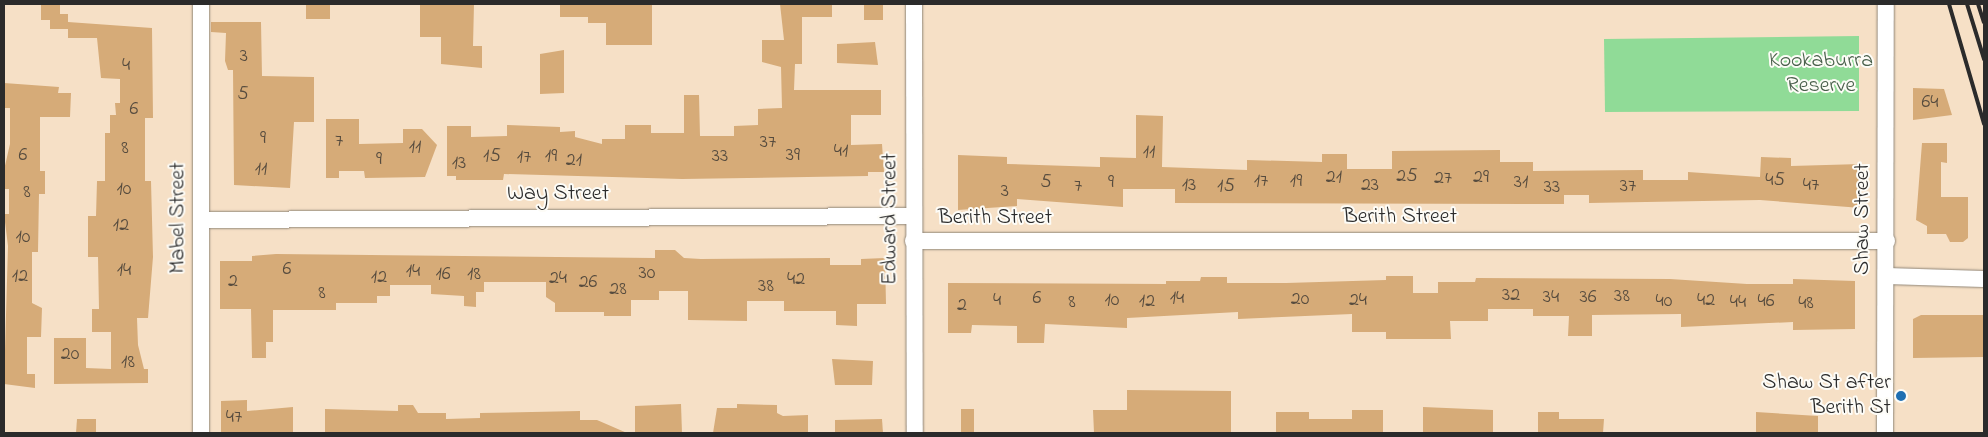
<!DOCTYPE html>
<style>
body{margin:0}
#map{position:relative;width:1988px;height:437px;overflow:hidden;background:#f6e0c6;font-family:"Indie Flower",sans-serif}
div>[style]{position:absolute}
[style*='--x']{left:calc(var(--x)*1px);top:calc(var(--y)*1px);width:calc(var(--w)*1px);rotate:calc(var(--a)*1deg)}
.green>*{inset:0;background:#90db97}
.building>*{inset:0;background:#d6ab78}
.roads{filter:drop-shadow(0 0 1px #908678) drop-shadow(0 0 1px #908678)}
.minor>*{height:16px;margin:-8px;padding:0 8px;transform-origin:8px;border-radius:8px;background:#fff}
.rail>*{height:4px;margin:-2px;padding:0 2px;transform-origin:2px;border-radius:2px;background:#2b2b2b}
.dots>*{width:14px;height:14px;translate:-50% -50%;box-sizing:border-box;border:2px solid #fdfcf7;border-radius:50%}
span{translate:-50% -50%;white-space:nowrap;text-align:center;line-height:1.15;-webkit-text-stroke:4px #fdfcf7;paint-order:stroke}
.number-label{font-size:20px;color:#564b3e}
.number-label span{-webkit-text-stroke-width:0}
.park-label{font-size:22px;color:#49604b}
.street-label{font-size:22px;color:#2b2b2b}
.poi-label{font-size:22px;color:#2b2b2b}
.right{translate:-100% -50%;text-align:right}
.frame{position:absolute;inset:0;border:5px solid #2b2b2b;pointer-events:none}
</style>
<div id="map">
<div class="green">
<div style="clip-path:polygon(1859px 36px,1859px 111px,1605px 112px,1604px 39px)"></div>
</div>
<div class="building">
<div style="clip-path:polygon(41px 4px,60px 4px,60px 14px,68px 14px,68px 29px,50px 29px,50px 20px,41px 20px)"></div>
<div style="clip-path:polygon(306px 4px,330px 4px,330px 19px,306px 19px)"></div>
<div style="clip-path:polygon(420px 4px,474px 4px,473px 46px,482px 46px,482px 68px,441px 64px,441px 37px,420px 37px)"></div>
<div style="clip-path:polygon(560px 4px,652px 4px,652px 45px,606px 45px,606px 23px,588px 23px,588px 17px,560px 17px)"></div>
<div style="clip-path:polygon(780px 4px,832px 4px,832px 17px,802px 17px,802px 64px,795px 64px,794px 90px,881px 90px,881px 115px,851px 115px,851px 145px,882px 144px,884px 172px,868px 172px,868px 176px,682px 179px,504px 174px,503px 180px,456px 180px,456px 176px,447px 176px,447px 126px,471px 126px,471px 137px,507px 136px,507px 125px,560px 127px,560px 132px,575px 131px,575px 137px,602px 144px,602px 139px,625px 139px,625px 125px,651px 125px,651px 133px,684px 133px,684px 95px,699px 95px,700px 136px,734px 136px,734px 126px,758px 125px,758px 109px,782px 108px,781px 67px,762px 62px,762px 40px,784px 40px)"></div>
<div style="clip-path:polygon(864px 4px,883px 4px,883px 20px,864px 20px)"></div>
<div style="clip-path:polygon(68px 22px,152px 28px,153px 118px,145px 118px,145px 181px,151px 181px,153px 257px,148px 318px,137px 318px,138px 345px,144px 369px,148px 369px,148px 383px,54px 384px,54px 338px,86px 338px,86px 368px,111px 369px,111px 332px,92px 332px,92px 309px,99px 309px,98px 257px,88px 257px,88px 216px,96px 216px,97px 181px,105px 181px,105px 133px,110px 133px,110px 115px,116px 115px,115px 103px,120px 103px,120px 79px,101px 78px,97px 38px,68px 38px)"></div>
<div style="clip-path:polygon(211px 22px,261px 22px,262px 76px,314px 77px,314px 122px,294px 122px,290px 188px,234px 185px,233px 70px,228px 70px,225px 61px,226px 33px,211px 32px)"></div>
<div style="clip-path:polygon(875px 42px,878px 65px,837px 63px,837px 44px)"></div>
<div style="clip-path:polygon(564px 50px,564px 93px,540px 94px,540px 54px)"></div>
<div style="clip-path:polygon(4px 83px,59px 87px,58px 93px,71px 93px,70px 117px,40px 117px,40px 171px,45px 171px,45px 194px,39px 194px,38px 252px,32px 252px,32px 303px,42px 308px,41px 337px,27px 337px,27px 374px,35px 374px,35px 388px,4px 384px,8px 246px,4px 214px,9px 214px,9px 189px,4px 189px,4px 170px,10px 144px,10px 108px,4px 108px)"></div>
<div style="clip-path:polygon(1913px 88px,1944px 89px,1952px 115px,1913px 120px)"></div>
<div style="clip-path:polygon(1136px 115px,1163px 116px,1162px 167px,1247px 170px,1247px 160px,1322px 162px,1322px 154px,1347px 154px,1347px 169px,1392px 169px,1392px 151px,1500px 150px,1500px 162px,1533px 162px,1533px 171px,1643px 170px,1643px 180px,1688px 180px,1688px 172px,1760px 177px,1761px 157px,1791px 158px,1791px 166px,1861px 164px,1861px 208px,1760px 200px,1589px 203px,1589px 195px,1564px 195px,1564px 204px,1175px 203px,1175px 189px,1123px 189px,1123px 207px,1017px 199px,1017px 206px,958px 210px,958px 155px,1007px 157px,1007px 164px,1100px 167px,1100px 157px,1136px 158px)"></div>
<div style="clip-path:polygon(326px 119px,359px 119px,359px 144px,403px 143px,403px 129px,422px 129px,437px 145px,425px 177px,365px 178px,364px 171px,339px 171px,339px 178px,326px 178px)"></div>
<div style="clip-path:polygon(1922px 143px,1947px 143px,1947px 163px,1941px 162px,1941px 197px,1968px 197px,1968px 238px,1963px 242px,1950px 242px,1946px 234px,1927px 234px,1927px 226px,1916px 220px)"></div>
<div style="clip-path:polygon(655px 250px,675px 250px,684px 258px,701px 259px,830px 258px,830px 265px,861px 265px,861px 259px,885px 258px,886px 304px,857px 304px,857px 326px,836px 325px,836px 311px,784px 311px,784px 301px,747px 301px,747px 321px,688px 320px,688px 291px,659px 291px,659px 300px,631px 300px,631px 316px,604px 316px,604px 312px,555px 312px,555px 303px,546px 297px,546px 282px,484px 282px,484px 292px,476px 292px,476px 307px,464px 306px,464px 296px,431px 294px,431px 285px,390px 285px,390px 296px,377px 296px,377px 303px,336px 303px,336px 310px,273px 310px,273px 342px,266px 342px,266px 358px,252px 358px,251px 309px,220px 309px,220px 261px,252px 261px,252px 256px,276px 254px,655px 258px)"></div>
<div style="clip-path:polygon(1386px 276px,1413px 276px,1413px 293px,1438px 293px,1438px 282px,1475px 282px,1476px 278px,1670px 279px,1747px 284px,1793px 284px,1793px 279px,1855px 281px,1855px 329px,1793px 330px,1793px 322px,1681px 327px,1681px 314px,1592px 315px,1592px 336px,1568px 336px,1569px 316px,1533px 316px,1533px 309px,1488px 309px,1488px 321px,1450px 321px,1451px 339px,1386px 339px,1386px 332px,1352px 332px,1352px 314px,1238px 319px,1238px 312px,1127px 318px,1127px 328px,1045px 324px,1044px 343px,1017px 343px,1017px 326px,972px 325px,971px 333px,948px 333px,948px 283px,1166px 284px,1166px 281px,1200px 281px,1201px 277px,1227px 277px,1227px 283px,1286px 283px,1386px 280px)"></div>
<div style="clip-path:polygon(1921px 315px,1983px 315px,1984px 357px,1913px 358px,1913px 319px)"></div>
<div style="clip-path:polygon(832px 359px,873px 361px,872px 385px,835px 385px)"></div>
<div style="clip-path:polygon(1127px 390px,1231px 391px,1231px 433px,1094px 433px,1093px 410px,1127px 410px)"></div>
<div style="clip-path:polygon(247px 400px,247px 411px,293px 407px,293px 433px,221px 433px,221px 401px)"></div>
<div style="clip-path:polygon(681px 404px,682px 433px,635px 433px,635px 406px)"></div>
<div style="clip-path:polygon(737px 404px,777px 405px,777px 413px,783px 416px,808px 415px,808px 433px,713px 433px,717px 408px,737px 408px)"></div>
<div style="clip-path:polygon(398px 405px,413px 405px,418px 413px,446px 413px,446px 419px,480px 418px,480px 413px,580px 411px,580px 420px,597px 420px,627px 433px,325px 433px,325px 409px,398px 411px)"></div>
<div style="clip-path:polygon(1423px 407px,1493px 410px,1493px 433px,1423px 433px)"></div>
<div style="clip-path:polygon(961px 409px,974px 409px,974px 433px,961px 433px)"></div>
<div style="clip-path:polygon(1352px 410px,1383px 410px,1383px 433px,1276px 433px,1276px 412px,1309px 412px,1309px 419px,1352px 419px)"></div>
<div style="clip-path:polygon(1538px 412px,1559px 412px,1559px 419px,1604px 419px,1603px 433px,1538px 433px)"></div>
<div style="clip-path:polygon(1756px 412px,1818px 416px,1818px 433px,1756px 433px)"></div>
<div style="clip-path:polygon(77px 419px,96px 419px,96px 433px,76px 433px)"></div>
<div style="clip-path:polygon(882px 419px,883px 433px,835px 433px,835px 420px)"></div>
</div>
<div class="roads">
<div class="minor">
<div style="--x:914;--y:4;--w:429;--a:89.9"></div>
<div style="--x:202;--y:220;--w:711;--a:-0.32"></div>
<div style="--x:913;--y:241;--w:974;--a:0"></div>
<div style="--x:1887;--y:276;--w:96;--a:1.8"></div>
<div style="--x:201;--y:433;--w:429;--a:-90"></div>
<div style="--x:1885;--y:433;--w:429;--a:-89.9"></div>
</div>
</div>
<div class="rail">
<div style="--x:1949;--y:4;--w:125;--a:73.7"></div>
<div style="--x:1967;--y:4;--w:58;--a:72.8"></div>
<div style="--x:1978;--y:4;--w:19;--a:72"></div>
</div>
<div class="dots">
<div style="left:1901px;top:396px;background:#1f6fb2"></div>
</div>
<div class="number-label">
<span style="left:244px;top:56px">3</span>
<span style="left:126px;top:65px">4</span>
<span style="left:243px;top:94px">5</span>
<span style="left:1930px;top:102px">64</span>
<span style="left:134px;top:109px">6</span>
<span style="left:263px;top:138px">9</span>
<span style="left:339px;top:141px">7</span>
<span style="left:768px;top:142px">37</span>
<span style="left:415px;top:147px">11</span>
<span style="left:125px;top:148px">8</span>
<span style="left:841px;top:151px">41</span>
<span style="left:1149px;top:152px">11</span>
<span style="left:23px;top:155px">6</span>
<span style="left:793px;top:155px">39</span>
<span style="left:492px;top:156px">15</span>
<span style="left:551px;top:156px">19</span>
<span style="left:720px;top:156px">33</span>
<span style="left:524px;top:157px">17</span>
<span style="left:379px;top:159px">9</span>
<span style="left:574px;top:160px">21</span>
<span style="left:459px;top:163px">13</span>
<span style="left:261px;top:169px">11</span>
<span style="left:1407px;top:176px">25</span>
<span style="left:1334px;top:177px">21</span>
<span style="left:1481px;top:177px">29</span>
<span style="left:1443px;top:178px">27</span>
<span style="left:1775px;top:180px">45</span>
<span style="left:1261px;top:181px">17</span>
<span style="left:1296px;top:181px">19</span>
<span style="left:1046px;top:182px">5</span>
<span style="left:1111px;top:182px">9</span>
<span style="left:1521px;top:182px">31</span>
<span style="left:1189px;top:185px">13</span>
<span style="left:1370px;top:185px">23</span>
<span style="left:1811px;top:185px">47</span>
<span style="left:1078px;top:186px">7</span>
<span style="left:1226px;top:186px">15</span>
<span style="left:1628px;top:186px">37</span>
<span style="left:1552px;top:187px">33</span>
<span style="left:124px;top:189px">10</span>
<span style="left:1005px;top:191px">3</span>
<span style="left:27px;top:192px">8</span>
<span style="left:121px;top:225px">12</span>
<span style="left:23px;top:237px">10</span>
<span style="left:287px;top:269px">6</span>
<span style="left:124px;top:270px">14</span>
<span style="left:413px;top:271px">14</span>
<span style="left:647px;top:273px">30</span>
<span style="left:443px;top:274px">16</span>
<span style="left:474px;top:274px">18</span>
<span style="left:20px;top:276px">12</span>
<span style="left:379px;top:277px">12</span>
<span style="left:558px;top:278px">24</span>
<span style="left:796px;top:279px">42</span>
<span style="left:233px;top:281px">2</span>
<span style="left:588px;top:282px">26</span>
<span style="left:766px;top:286px">38</span>
<span style="left:618px;top:289px">28</span>
<span style="left:322px;top:293px">8</span>
<span style="left:1511px;top:295px">32</span>
<span style="left:1622px;top:296px">38</span>
<span style="left:1551px;top:297px">34</span>
<span style="left:1588px;top:297px">36</span>
<span style="left:1037px;top:298px">6</span>
<span style="left:1177px;top:298px">14</span>
<span style="left:1300px;top:299px">20</span>
<span style="left:997px;top:300px">4</span>
<span style="left:1112px;top:300px">10</span>
<span style="left:1358px;top:300px">24</span>
<span style="left:1706px;top:300px">42</span>
<span style="left:1147px;top:301px">12</span>
<span style="left:1664px;top:301px">40</span>
<span style="left:1766px;top:301px">46</span>
<span style="left:1072px;top:302px">8</span>
<span style="left:1738px;top:302px">44</span>
<span style="left:1806px;top:303px">48</span>
<span style="left:962px;top:305px">2</span>
<span style="left:70px;top:354px">20</span>
<span style="left:128px;top:362px">18</span>
<span style="left:234px;top:417px">47</span>
</div>
<div class="park-label">
<span style="left:1821px;top:74px">Kookaburra<br>Reserve</span>
</div>
<div class="street-label">
<span style="left:558px;top:195px">Way Street</span>
<span style="left:179px;top:218px;rotate:-90deg">Mabel Street</span>
<span style="left:1400px;top:218px">Berith Street</span>
<span style="left:891px;top:219px;rotate:-90deg">Edward Street</span>
<span style="left:995px;top:219px">Berith Street</span>
<span style="left:1864px;top:219px;rotate:-90deg">Shaw Street</span>
</div>
<div class="poi-label">
<span class="right" style="left:1891px;top:396px">Shaw St after<br>Berith St</span>
</div>
<div class="frame"></div>
</div>
